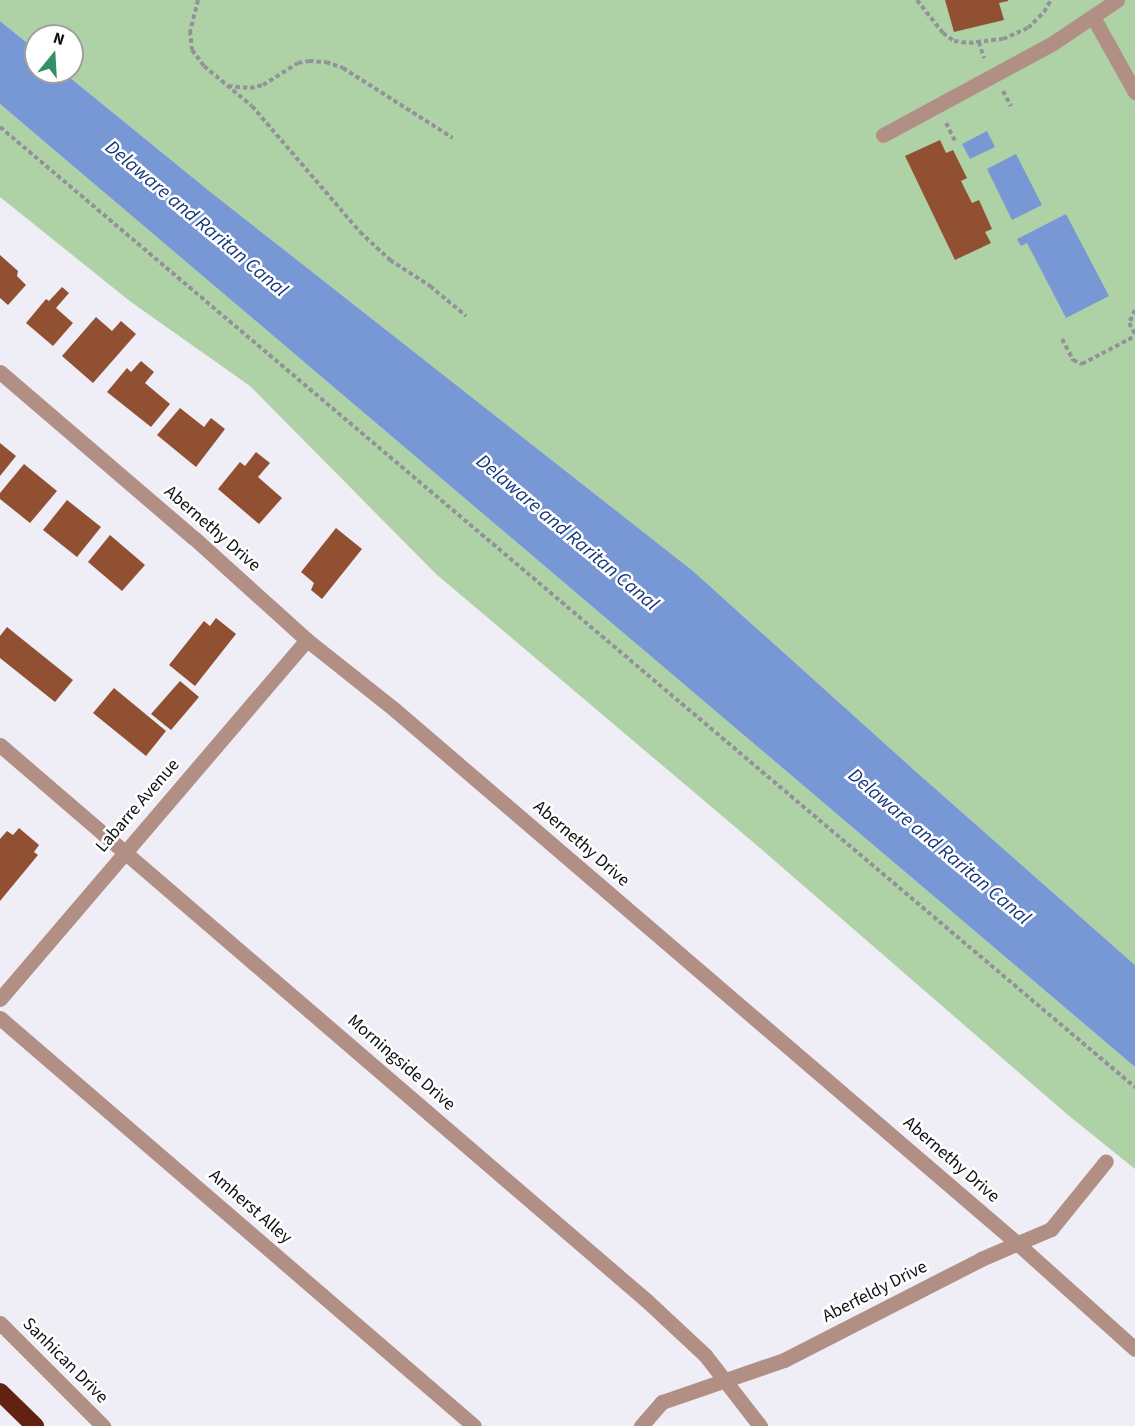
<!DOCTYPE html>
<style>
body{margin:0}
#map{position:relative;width:1135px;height:1426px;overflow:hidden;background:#efedf6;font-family:"Source Sans 3",sans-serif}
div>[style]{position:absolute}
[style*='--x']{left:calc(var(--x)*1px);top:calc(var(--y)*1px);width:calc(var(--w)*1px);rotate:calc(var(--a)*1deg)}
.green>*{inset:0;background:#aed1a6}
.water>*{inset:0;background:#7898d5}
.building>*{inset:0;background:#915032}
.path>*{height:4px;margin-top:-2px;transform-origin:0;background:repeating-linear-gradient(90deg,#949299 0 4.5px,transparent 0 7.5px)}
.minor>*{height:15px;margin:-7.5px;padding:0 7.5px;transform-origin:7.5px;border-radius:7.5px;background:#b18f85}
.highway>*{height:18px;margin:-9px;padding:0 9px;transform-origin:9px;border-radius:9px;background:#622210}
span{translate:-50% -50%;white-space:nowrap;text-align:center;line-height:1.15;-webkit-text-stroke:5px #fff;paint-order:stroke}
.street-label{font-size:18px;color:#100f12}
.water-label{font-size:20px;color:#14367d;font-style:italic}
.north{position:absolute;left:24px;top:24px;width:60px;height:60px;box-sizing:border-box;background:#fff;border:2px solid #9f9fa0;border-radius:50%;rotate:18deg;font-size:16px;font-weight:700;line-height:24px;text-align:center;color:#100f12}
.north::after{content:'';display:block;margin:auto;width:21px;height:27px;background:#338f66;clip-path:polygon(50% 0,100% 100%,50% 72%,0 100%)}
</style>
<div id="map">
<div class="green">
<div style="clip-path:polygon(0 0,1135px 0,1135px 965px,913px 769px,693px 571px,208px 190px,63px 72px,72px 72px,72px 36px,36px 36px,36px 50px,0 21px)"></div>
<div style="clip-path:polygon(0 104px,1135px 1067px,1135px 1169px,1068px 1115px,753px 842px,436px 574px,250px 386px,131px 302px,0 197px)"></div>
</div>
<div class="water">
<div style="clip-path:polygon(0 21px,36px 50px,36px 72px,63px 72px,208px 190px,693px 571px,913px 769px,1135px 965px,1135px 1067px,0 104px)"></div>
<div style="clip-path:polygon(987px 131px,995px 147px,970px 159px,962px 144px)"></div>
<div style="clip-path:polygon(1016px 154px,1042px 205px,1012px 220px,987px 169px)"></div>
<div style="clip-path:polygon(1066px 214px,1109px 296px,1066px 318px,1027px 243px,1021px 246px,1017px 239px)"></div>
</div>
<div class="building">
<div style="clip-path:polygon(945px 0,1008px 0,1008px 1px,999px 3px,1004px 20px,954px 32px)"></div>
<div style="clip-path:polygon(940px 140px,946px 153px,953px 150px,967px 178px,961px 181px,972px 203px,979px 200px,992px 229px,985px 232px,991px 243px,955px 260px,905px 156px)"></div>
<div style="clip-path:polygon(0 255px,18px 271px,17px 276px,26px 285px,8px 305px,0 298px)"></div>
<div style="clip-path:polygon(62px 287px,69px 293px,56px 308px,73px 323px,53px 346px,26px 323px,46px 299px,49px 301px)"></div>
<div style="clip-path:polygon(96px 317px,112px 331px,121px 321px,136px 334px,93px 383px,62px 356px)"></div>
<div style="clip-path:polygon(141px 361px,154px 372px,145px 383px,170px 404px,151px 427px,107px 392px,127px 368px,131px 372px)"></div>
<div style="clip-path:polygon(180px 408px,204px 427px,211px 418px,225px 429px,196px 467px,157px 435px)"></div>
<div style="clip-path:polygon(0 443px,16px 456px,0 476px)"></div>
<div style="clip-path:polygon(256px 452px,270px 463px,258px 477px,282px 498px,259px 524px,218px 489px,240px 462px,245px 466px)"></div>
<div style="clip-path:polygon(24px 464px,57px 491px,30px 523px,0 499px,0 493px)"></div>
<div style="clip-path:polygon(67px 500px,101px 527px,77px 557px,43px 530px)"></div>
<div style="clip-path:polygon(336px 528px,362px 549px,322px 599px,311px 590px,314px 583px,301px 572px)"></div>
<div style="clip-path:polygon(110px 535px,145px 565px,122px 591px,88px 562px)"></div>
<div style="clip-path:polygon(216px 618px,236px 634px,195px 686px,169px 665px,204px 621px,210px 626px)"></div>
<div style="clip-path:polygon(7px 627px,73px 680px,55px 702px,0 658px,0 636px)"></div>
<div style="clip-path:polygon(180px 681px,199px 697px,171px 730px,151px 714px)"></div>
<div style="clip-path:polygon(114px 688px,166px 731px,146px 756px,93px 713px)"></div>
<div style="clip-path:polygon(19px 828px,39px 845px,34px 852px,38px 855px,0 901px,0 839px,7px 831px,13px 835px)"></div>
</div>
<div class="path">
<div style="--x:198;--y:0;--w:32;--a:104"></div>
<div style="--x:190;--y:31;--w:19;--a:84"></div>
<div style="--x:192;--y:50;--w:20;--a:53"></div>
<div style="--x:204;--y:66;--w:62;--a:39.8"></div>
<div style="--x:252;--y:106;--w:166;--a:49.4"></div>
<div style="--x:360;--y:232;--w:41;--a:43"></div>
<div style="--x:390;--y:260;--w:48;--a:33"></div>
<div style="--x:430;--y:286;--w:47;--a:39.8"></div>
<div style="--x:917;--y:0;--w:42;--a:51.8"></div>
<div style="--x:943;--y:33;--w:14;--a:36"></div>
<div style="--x:954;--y:41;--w:15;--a:8"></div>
<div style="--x:969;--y:43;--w:34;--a:-7"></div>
<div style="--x:1003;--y:39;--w:27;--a:-24"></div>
<div style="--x:1028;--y:28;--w:23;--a:-45"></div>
<div style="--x:1044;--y:12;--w:14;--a:-60"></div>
<div style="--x:979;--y:42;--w:17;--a:73"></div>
<div style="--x:228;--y:86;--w:22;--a:5"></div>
<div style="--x:250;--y:88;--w:13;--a:-13"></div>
<div style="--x:263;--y:85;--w:41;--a:-32.2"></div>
<div style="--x:298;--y:63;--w:11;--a:-10"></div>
<div style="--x:309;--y:61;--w:17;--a:3"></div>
<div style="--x:326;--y:62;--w:18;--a:19"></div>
<div style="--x:343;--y:68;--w:130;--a:32.5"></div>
<div style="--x:1003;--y:91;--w:17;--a:62"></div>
<div style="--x:946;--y:123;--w:20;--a:63"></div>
<div style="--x:0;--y:127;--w:1487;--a:40.23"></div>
<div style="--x:1135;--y:310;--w:14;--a:115"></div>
<div style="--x:1129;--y:323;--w:13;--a:61"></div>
<div style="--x:1062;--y:339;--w:24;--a:62"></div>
<div style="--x:1073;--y:360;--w:10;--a:24"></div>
<div style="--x:1082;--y:364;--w:60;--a:-27.8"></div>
</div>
<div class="minor">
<div style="--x:1093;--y:17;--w:86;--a:60.8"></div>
<div style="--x:883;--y:135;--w:193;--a:-28.4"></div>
<div style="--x:1053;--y:43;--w:77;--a:-33.9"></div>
<div style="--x:0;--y:372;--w:255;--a:40.6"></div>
<div style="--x:194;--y:538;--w:152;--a:42.1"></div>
<div style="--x:307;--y:640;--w:112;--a:38.5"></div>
<div style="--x:395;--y:710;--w:821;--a:40.6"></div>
<div style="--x:1018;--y:1244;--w:157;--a:41.9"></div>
<div style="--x:0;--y:745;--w:852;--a:40.67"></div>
<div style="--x:646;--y:1300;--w:81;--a:43"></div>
<div style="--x:705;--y:1355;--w:90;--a:52.2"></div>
<div style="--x:0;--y:999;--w:472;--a:-49.5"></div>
<div style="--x:0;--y:1018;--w:625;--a:40.72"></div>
<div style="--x:0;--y:1323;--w:146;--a:45"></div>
<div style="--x:641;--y:1426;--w:32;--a:-49"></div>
<div style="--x:662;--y:1402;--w:129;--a:-19"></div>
<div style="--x:784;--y:1360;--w:221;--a:-27.1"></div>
<div style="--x:981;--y:1259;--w:76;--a:-23.2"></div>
<div style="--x:1051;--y:1229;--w:87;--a:-51"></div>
</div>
<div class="highway">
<div style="--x:0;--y:1392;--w:49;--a:44.2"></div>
</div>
<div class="street-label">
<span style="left:212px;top:529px;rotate:41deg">Abernethy Drive</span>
<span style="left:138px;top:806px;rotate:-49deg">Labarre Avenue</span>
<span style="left:581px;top:844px;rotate:41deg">Abernethy Drive</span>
<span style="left:401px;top:1063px;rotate:41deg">Morningside Drive</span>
<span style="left:951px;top:1160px;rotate:41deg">Abernethy Drive</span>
<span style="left:250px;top:1207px;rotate:41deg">Amherst Alley</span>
<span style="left:875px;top:1292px;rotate:-27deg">Aberfeldy Drive</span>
<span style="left:65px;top:1361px;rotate:45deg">Sanhican Drive</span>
</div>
<div class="water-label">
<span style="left:196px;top:219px;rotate:40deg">Delaware and Raritan Canal</span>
<span style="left:567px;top:533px;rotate:40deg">Delaware and Raritan Canal</span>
<span style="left:939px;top:847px;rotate:40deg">Delaware and Raritan Canal</span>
</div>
<div class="north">N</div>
</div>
